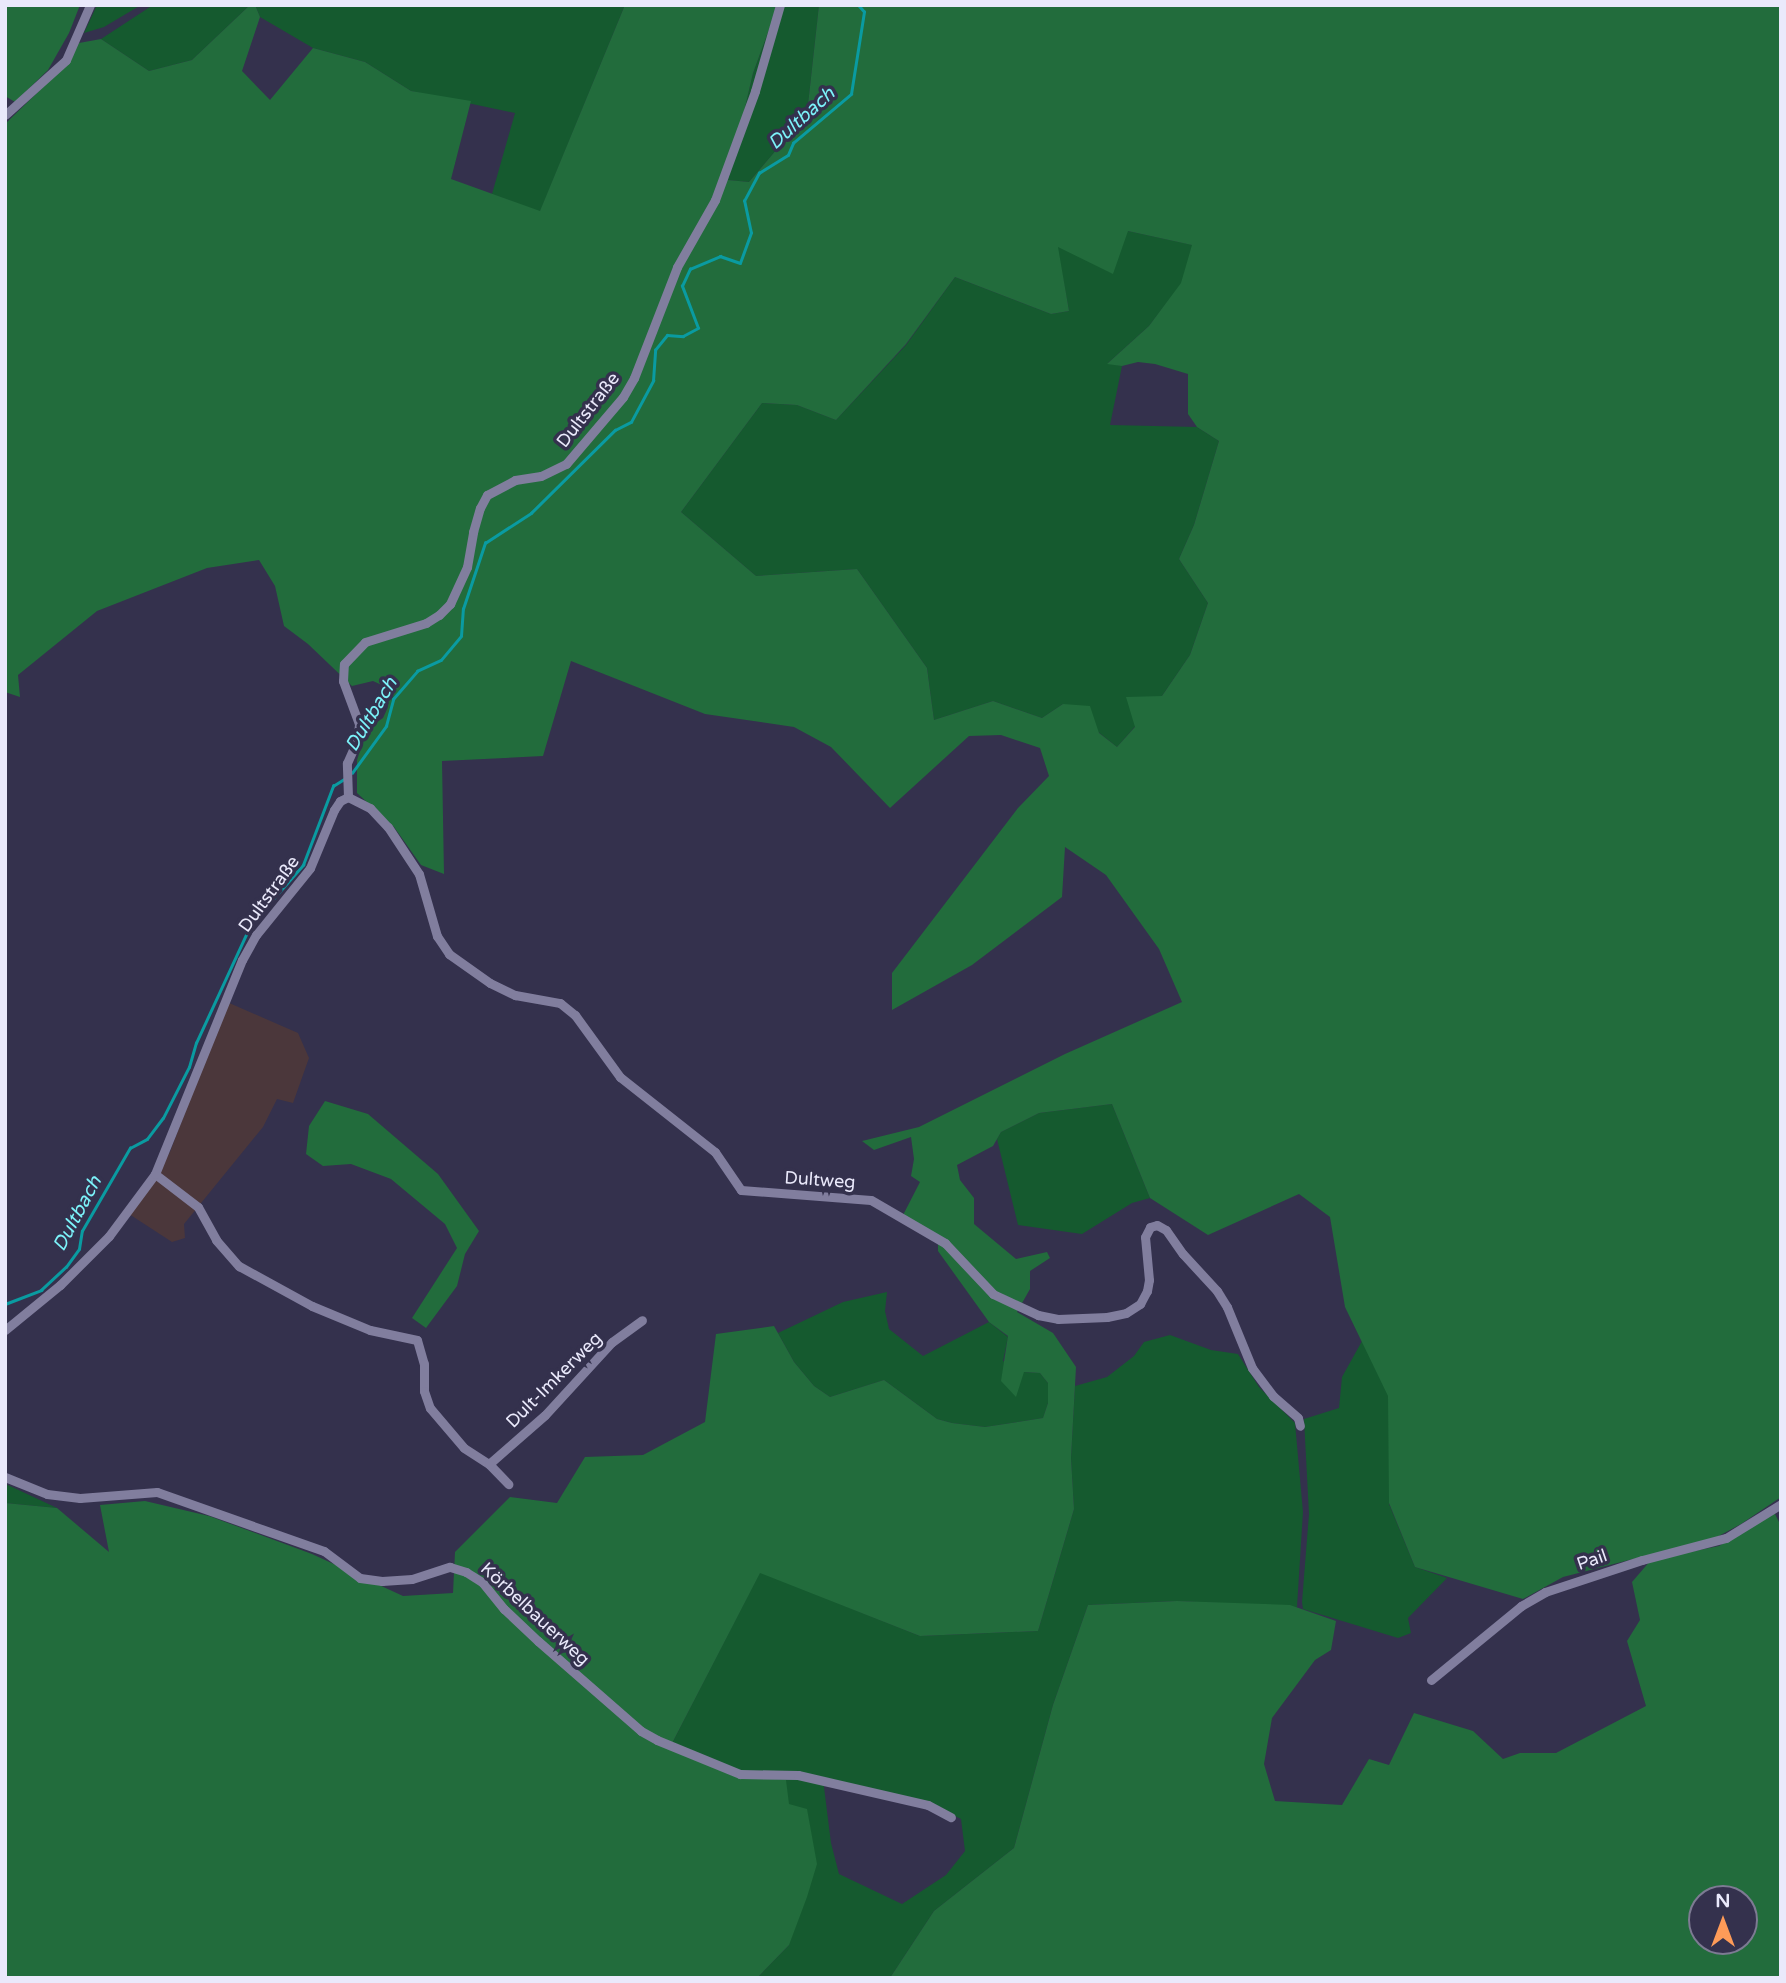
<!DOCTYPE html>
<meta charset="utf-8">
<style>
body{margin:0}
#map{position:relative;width:1786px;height:1983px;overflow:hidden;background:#34314d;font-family:"Varela Round",sans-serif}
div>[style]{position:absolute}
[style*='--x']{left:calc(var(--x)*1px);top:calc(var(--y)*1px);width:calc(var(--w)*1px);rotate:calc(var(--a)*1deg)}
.industrial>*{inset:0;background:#4b373b}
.green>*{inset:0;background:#155a2f}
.forest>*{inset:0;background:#226c3c}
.stream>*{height:2.5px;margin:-1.25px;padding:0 1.25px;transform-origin:1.25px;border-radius:1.25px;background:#0a9ba1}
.minor>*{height:9px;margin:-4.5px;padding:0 4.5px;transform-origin:4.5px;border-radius:4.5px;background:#817e9e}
span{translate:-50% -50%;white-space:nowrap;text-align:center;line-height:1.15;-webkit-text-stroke:7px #34314d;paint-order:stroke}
.street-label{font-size:18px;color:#eae9fb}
.water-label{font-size:19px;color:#7cf3fa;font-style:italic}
.frame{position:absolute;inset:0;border:7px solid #eae9fb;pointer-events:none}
.north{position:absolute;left:1688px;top:1885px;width:70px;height:70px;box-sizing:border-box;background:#34314d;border:2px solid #7d7b93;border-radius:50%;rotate:0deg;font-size:19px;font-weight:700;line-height:28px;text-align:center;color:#eae9fb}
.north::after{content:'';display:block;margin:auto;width:24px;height:32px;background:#fe9b58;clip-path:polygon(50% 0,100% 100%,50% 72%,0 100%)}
</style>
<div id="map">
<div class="industrial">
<div style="clip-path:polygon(227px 1002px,298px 1033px,309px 1058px,293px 1103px,277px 1099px,263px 1127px,184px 1224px,185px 1238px,172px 1242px,129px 1214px,170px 1152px)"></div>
</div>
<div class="green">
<div style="clip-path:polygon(97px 5px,141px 5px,104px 27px,84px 33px)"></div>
<div style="clip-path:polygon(153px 5px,250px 5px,192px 60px,149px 71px,101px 39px)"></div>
<div style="clip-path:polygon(255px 5px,625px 5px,540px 212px,492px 194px,515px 113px,411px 91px,365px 62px,313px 48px,260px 17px)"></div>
<div style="clip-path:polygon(778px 5px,819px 5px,807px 114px,749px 182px,728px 180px,753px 73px)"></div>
<div style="clip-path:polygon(1128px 231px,1193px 245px,1182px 283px,1149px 326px,1108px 363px,1122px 366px,1110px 425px,1197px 427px,1219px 441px,1194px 525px,1179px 559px,1208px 603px,1190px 655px,1162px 696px,1117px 747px,1063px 704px,1042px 718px,993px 701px,934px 720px,927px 668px,857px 569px,756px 576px,681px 512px,762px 403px,797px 405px,836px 420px,906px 345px,955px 277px,1051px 314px,1069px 311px,1057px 247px)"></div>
<div style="clip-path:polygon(1112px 1104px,1150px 1198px,1132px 1203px,1082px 1234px,1018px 1225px,997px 1139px,1001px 1132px,1039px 1113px)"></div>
<div style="clip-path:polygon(887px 1292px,885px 1311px,889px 1329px,923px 1356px,989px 1322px,1008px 1337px,1003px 1361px,1024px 1372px,1040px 1373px,1048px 1383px,1048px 1403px,1043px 1418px,985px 1427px,952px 1423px,937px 1419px,884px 1380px,830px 1397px,814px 1386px,794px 1362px,778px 1333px,843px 1302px)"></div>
<div style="clip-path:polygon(evenodd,1170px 1335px,1211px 1350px,1238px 1354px,1259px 1387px,1295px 1423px,1303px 1512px,1297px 1607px,1177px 1601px,1088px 1605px,1053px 1705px,1014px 1848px,934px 1911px,890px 1978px,757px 1978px,789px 1945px,789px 1805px,739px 1776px,669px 1749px,760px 1572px,920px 1636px,1038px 1631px,1074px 1509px,1071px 1458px,1075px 1386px,1107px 1377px,1134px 1356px,1144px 1342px,1170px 1335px,823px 1779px,926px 1802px,961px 1819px,965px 1851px,946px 1875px,902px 1904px,839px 1874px,831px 1843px,823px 1779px)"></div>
<div style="clip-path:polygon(1362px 1341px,1389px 1396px,1389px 1504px,1415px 1567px,1447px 1578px,1408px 1618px,1411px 1633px,1398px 1638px,1303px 1609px,1302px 1602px,1309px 1514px,1304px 1419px,1339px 1408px,1342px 1377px)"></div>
<div style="clip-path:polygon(5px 1484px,10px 1486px,57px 1508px,5px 1503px)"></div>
</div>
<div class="forest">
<div style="clip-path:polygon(5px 5px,80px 5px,69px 33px,48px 70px,15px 102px,5px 96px)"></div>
<div style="clip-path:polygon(evenodd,250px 5px,255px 5px,260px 17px,242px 71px,270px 100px,313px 48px,365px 62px,411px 91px,471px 101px,451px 179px,540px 211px,625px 5px,778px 5px,753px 73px,728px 180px,749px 182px,807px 114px,819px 5px,1781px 5px,1781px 1497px,1741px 1524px,1715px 1538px,1563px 1577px,1523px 1599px,1415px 1567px,1389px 1503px,1388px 1396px,1345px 1307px,1330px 1217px,1299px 1194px,1208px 1235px,1150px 1198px,1112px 1104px,1039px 1113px,1001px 1132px,993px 1146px,957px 1165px,960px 1180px,974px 1198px,974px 1224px,1016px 1259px,1047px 1252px,1050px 1258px,1030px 1271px,1030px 1289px,1017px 1312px,1053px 1333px,1076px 1367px,1071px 1458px,1074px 1509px,1038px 1631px,920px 1636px,760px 1573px,669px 1749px,739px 1776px,786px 1780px,789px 1804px,807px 1809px,817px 1864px,807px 1897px,789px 1945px,757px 1978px,5px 1978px,5px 1503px,57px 1508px,109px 1552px,100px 1505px,145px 1501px,209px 1516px,312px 1554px,403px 1596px,453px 1593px,455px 1552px,510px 1497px,557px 1503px,585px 1457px,643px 1455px,705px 1422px,716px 1334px,774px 1326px,794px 1362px,814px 1386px,830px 1397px,884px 1380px,937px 1419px,952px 1423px,985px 1427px,1043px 1418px,1048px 1403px,1048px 1383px,1040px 1373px,1024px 1372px,1016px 1397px,1001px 1381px,1008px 1336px,989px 1322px,938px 1251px,938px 1243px,901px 1219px,920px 1182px,911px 1176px,914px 1159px,911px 1137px,874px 1150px,862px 1141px,919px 1127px,1065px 1054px,1182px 1002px,1159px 949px,1106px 875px,1065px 847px,1062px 897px,972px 965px,892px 1010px,892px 973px,1018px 808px,1049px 776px,1040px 748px,1001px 735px,969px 736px,890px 808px,831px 747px,794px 727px,705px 714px,571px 661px,543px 756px,442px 761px,444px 874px,421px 865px,394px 827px,357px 793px,357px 760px,367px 729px,383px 718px,388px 707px,386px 687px,373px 681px,352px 686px,308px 644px,284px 626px,275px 586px,259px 560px,207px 568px,97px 611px,18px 675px,20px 697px,5px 692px,5px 124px,68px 63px,79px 43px,101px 39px,149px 71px,192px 60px,250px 5px,1128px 231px,1192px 245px,1181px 283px,1149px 326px,1107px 364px,1122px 366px,1138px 362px,1155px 364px,1188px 374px,1188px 414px,1197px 427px,1219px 441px,1194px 525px,1179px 559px,1208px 603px,1190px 655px,1162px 696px,1126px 697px,1135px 727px,1117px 747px,1099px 733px,1090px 706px,1063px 704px,1042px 718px,993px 701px,934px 720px,927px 668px,857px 569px,756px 576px,681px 512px,762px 403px,797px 405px,836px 420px,906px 344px,955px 277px,1051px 314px,1069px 311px,1058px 247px,1113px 274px,1128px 231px)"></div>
<div style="clip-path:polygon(325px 1101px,368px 1114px,438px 1174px,479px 1231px,465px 1254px,457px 1286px,426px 1328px,412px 1318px,457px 1248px,445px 1224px,391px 1179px,351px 1164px,323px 1166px,306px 1154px,309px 1126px)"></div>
<div style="clip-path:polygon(evenodd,1774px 1512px,1781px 1526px,1781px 1978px,890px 1978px,934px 1911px,1014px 1848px,1053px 1705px,1088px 1605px,1177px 1601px,1290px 1605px,1336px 1621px,1331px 1650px,1315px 1660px,1272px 1718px,1264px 1764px,1275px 1801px,1342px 1805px,1369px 1759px,1389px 1765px,1414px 1713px,1473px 1731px,1503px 1759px,1520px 1753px,1556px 1753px,1646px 1706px,1627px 1641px,1640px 1620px,1632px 1582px,1651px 1560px,1719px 1546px,1774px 1512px,1702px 1899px,1744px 1899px,1744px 1941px,1702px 1941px,1702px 1899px)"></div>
</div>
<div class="stream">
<div style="--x:352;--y:773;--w:58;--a:-54.1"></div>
<div style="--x:386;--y:726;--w:28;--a:-75"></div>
<div style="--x:393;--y:699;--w:37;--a:-49"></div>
<div style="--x:417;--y:671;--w:26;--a:-25"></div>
<div style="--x:441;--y:660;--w:31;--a:-50"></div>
<div style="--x:461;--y:636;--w:27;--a:-86"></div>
<div style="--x:463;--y:609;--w:70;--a:-71.6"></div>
<div style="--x:485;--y:543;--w:55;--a:-33.1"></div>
<div style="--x:531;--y:513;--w:118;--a:-44.7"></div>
<div style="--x:615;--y:430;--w:18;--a:-27"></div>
<div style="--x:631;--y:422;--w:47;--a:-61.8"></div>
<div style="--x:653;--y:381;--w:31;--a:-86"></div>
<div style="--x:655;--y:350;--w:19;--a:-51"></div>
<div style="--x:667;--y:335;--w:16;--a:4"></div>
<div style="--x:683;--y:336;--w:17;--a:-28"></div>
<div style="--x:698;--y:328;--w:45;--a:-110.9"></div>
<div style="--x:682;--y:286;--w:19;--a:-65"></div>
<div style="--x:690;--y:269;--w:33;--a:-23"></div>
<div style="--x:720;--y:256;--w:21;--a:19"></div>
<div style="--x:740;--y:263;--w:32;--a:-70"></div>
<div style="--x:751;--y:233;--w:33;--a:-102"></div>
<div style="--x:744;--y:201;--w:32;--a:-62"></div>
<div style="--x:759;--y:173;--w:34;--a:-32"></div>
<div style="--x:788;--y:155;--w:13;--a:-67"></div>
<div style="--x:793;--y:143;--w:76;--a:-40.2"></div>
<div style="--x:851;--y:94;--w:83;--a:-81"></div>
<div style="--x:864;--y:12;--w:9;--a:-131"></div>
<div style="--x:5;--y:1304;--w:39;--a:-21"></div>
<div style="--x:41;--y:1290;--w:34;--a:-43"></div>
<div style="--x:66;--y:1267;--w:22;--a:-54"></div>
<div style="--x:79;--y:1249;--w:18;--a:-81"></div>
<div style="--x:82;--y:1231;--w:96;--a:-60"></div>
<div style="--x:130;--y:1148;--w:19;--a:-28"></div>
<div style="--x:147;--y:1139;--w:26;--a:-53"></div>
<div style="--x:163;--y:1118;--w:57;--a:-63"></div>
<div style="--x:189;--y:1067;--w:25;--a:-74"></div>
<div style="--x:196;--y:1043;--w:131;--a:-65.2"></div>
<div style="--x:251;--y:924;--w:79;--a:-48.6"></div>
<div style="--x:303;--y:865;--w:85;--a:-69.2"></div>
<div style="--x:333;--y:786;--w:13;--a:-32"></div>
</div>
<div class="minor">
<div style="--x:5;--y:115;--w:82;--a:-42"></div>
<div style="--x:66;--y:60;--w:60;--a:-66.4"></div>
<div style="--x:348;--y:797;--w:25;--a:27"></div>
<div style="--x:370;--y:808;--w:26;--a:47"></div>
<div style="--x:388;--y:827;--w:56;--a:56.6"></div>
<div style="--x:419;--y:874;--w:65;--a:73.8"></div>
<div style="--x:437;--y:936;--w:22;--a:56"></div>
<div style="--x:449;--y:954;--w:50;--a:35.3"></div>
<div style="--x:490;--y:983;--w:28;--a:26"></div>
<div style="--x:515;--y:995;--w:46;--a:10.1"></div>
<div style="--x:560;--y:1003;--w:19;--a:39"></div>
<div style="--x:575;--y:1015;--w:77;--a:54"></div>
<div style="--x:620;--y:1077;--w:121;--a:38.3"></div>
<div style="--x:715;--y:1152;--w:46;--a:55.6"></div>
<div style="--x:741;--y:1190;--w:130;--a:4.4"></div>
<div style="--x:871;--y:1200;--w:86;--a:30.2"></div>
<div style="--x:945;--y:1243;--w:70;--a:46.7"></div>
<div style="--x:993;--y:1294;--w:50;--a:25"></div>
<div style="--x:1038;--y:1315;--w:20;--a:11"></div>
<div style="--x:1058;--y:1319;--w:49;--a:-2.3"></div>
<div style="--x:1107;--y:1317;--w:19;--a:-12"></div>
<div style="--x:1126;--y:1313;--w:17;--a:-33"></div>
<div style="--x:1140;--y:1304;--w:15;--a:-62"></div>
<div style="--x:1147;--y:1291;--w:11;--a:-80"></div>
<div style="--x:1149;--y:1280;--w:43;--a:-95.3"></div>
<div style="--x:1145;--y:1237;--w:11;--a:-63"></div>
<div style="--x:1150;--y:1227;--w:7;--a:-16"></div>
<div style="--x:1157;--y:1225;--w:10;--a:29"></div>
<div style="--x:1166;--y:1230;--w:29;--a:55"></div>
<div style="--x:1183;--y:1254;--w:50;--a:47.4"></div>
<div style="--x:1217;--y:1291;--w:19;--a:58"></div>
<div style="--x:1227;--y:1307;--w:66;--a:67.7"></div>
<div style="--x:1252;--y:1368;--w:35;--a:53"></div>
<div style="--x:1273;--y:1396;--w:33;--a:41"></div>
<div style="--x:1298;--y:1418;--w:8;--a:76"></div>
<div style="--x:348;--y:797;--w:34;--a:-92"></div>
<div style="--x:347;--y:763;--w:24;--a:-66"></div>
<div style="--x:357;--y:741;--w:17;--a:-83"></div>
<div style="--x:359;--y:724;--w:46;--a:-110.4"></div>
<div style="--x:343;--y:681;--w:17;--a:-87"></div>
<div style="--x:344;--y:664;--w:30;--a:-46"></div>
<div style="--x:365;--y:642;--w:64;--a:-17.3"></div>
<div style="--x:426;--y:623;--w:15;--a:-32"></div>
<div style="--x:439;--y:615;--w:16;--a:-45"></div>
<div style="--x:450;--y:604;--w:41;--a:-65.3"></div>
<div style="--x:467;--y:567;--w:36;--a:-80"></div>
<div style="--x:473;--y:532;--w:25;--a:-74"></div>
<div style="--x:480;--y:508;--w:15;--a:-62"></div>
<div style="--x:487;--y:495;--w:32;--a:-28"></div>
<div style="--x:515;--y:480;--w:26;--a:-9"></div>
<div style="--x:541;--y:476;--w:28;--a:-26"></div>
<div style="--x:566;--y:464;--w:88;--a:-49.6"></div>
<div style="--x:623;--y:397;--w:22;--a:-60"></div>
<div style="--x:634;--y:378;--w:119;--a:-68.8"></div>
<div style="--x:677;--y:267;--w:77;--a:-60.4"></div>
<div style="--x:715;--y:200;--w:116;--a:-69.8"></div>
<div style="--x:755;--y:91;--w:90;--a:-73.8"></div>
<div style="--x:155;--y:1174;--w:54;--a:37.5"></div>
<div style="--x:198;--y:1207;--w:38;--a:61"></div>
<div style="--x:216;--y:1240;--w:35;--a:49"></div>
<div style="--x:239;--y:1266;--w:83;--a:28.7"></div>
<div style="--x:312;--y:1306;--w:63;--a:22.5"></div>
<div style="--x:370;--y:1330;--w:48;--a:12"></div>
<div style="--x:417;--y:1340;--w:25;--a:74"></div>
<div style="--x:424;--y:1364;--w:27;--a:90"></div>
<div style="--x:424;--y:1391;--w:18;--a:71"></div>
<div style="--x:430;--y:1408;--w:52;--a:49.6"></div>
<div style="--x:464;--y:1448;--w:30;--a:33"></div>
<div style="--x:489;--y:1464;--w:28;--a:46"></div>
<div style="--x:5;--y:1330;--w:71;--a:-39.3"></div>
<div style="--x:60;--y:1285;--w:69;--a:-45"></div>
<div style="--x:109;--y:1236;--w:77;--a:-53.4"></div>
<div style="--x:155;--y:1174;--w:231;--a:-67.9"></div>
<div style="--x:242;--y:960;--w:29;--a:-61"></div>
<div style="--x:256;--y:935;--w:86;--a:-51.1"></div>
<div style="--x:310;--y:868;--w:63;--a:-67.5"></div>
<div style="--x:334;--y:810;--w:11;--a:-56"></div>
<div style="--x:340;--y:801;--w:9;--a:-27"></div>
<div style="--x:489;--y:1464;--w:74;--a:-41.2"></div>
<div style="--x:545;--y:1415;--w:99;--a:-47.5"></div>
<div style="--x:612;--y:1342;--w:37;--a:-36"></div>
<div style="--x:5;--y:1477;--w:45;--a:22"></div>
<div style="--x:47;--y:1494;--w:33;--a:7"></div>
<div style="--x:80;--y:1498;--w:77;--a:-4.5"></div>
<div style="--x:157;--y:1492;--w:177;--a:19.5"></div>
<div style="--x:324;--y:1551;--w:45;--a:36.9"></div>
<div style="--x:360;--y:1578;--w:22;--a:8"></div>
<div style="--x:382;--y:1581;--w:30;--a:-4"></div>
<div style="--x:412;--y:1579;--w:40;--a:-18"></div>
<div style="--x:450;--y:1567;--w:17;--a:17"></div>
<div style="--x:466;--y:1572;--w:19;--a:32"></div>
<div style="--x:482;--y:1582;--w:35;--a:51"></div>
<div style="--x:504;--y:1609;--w:47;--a:43.3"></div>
<div style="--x:538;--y:1641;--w:137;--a:41.1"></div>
<div style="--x:641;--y:1731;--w:18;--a:29"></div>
<div style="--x:657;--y:1740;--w:90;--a:22.3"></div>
<div style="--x:740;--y:1774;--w:58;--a:1"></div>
<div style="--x:798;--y:1775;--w:133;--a:13"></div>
<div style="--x:928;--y:1805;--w:26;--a:28"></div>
<div style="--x:1431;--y:1680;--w:117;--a:-39.4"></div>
<div style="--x:1521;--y:1606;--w:28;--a:-30"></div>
<div style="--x:1545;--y:1592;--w:102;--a:-18.3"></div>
<div style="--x:1642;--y:1560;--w:87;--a:-14.7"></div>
<div style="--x:1726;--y:1538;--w:65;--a:-31.7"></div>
</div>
<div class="street-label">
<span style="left:588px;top:410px;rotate:-52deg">Dultstraße</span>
<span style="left:269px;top:894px;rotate:-54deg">Dultstraße</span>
<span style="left:820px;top:1180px;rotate:4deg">Dultweg</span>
<span style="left:554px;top:1380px;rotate:-45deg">Dult-Imkerweg</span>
<span style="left:1592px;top:1560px;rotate:-19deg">Pail</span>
<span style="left:535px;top:1614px;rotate:43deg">Körbelbauerweg</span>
</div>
<div class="water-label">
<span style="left:802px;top:119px;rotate:-42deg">Dultbach</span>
<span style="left:372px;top:715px;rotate:-59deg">Dultbach</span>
<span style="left:78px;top:1214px;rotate:-62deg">Dultbach</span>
</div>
<div class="frame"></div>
<div class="north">N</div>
</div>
